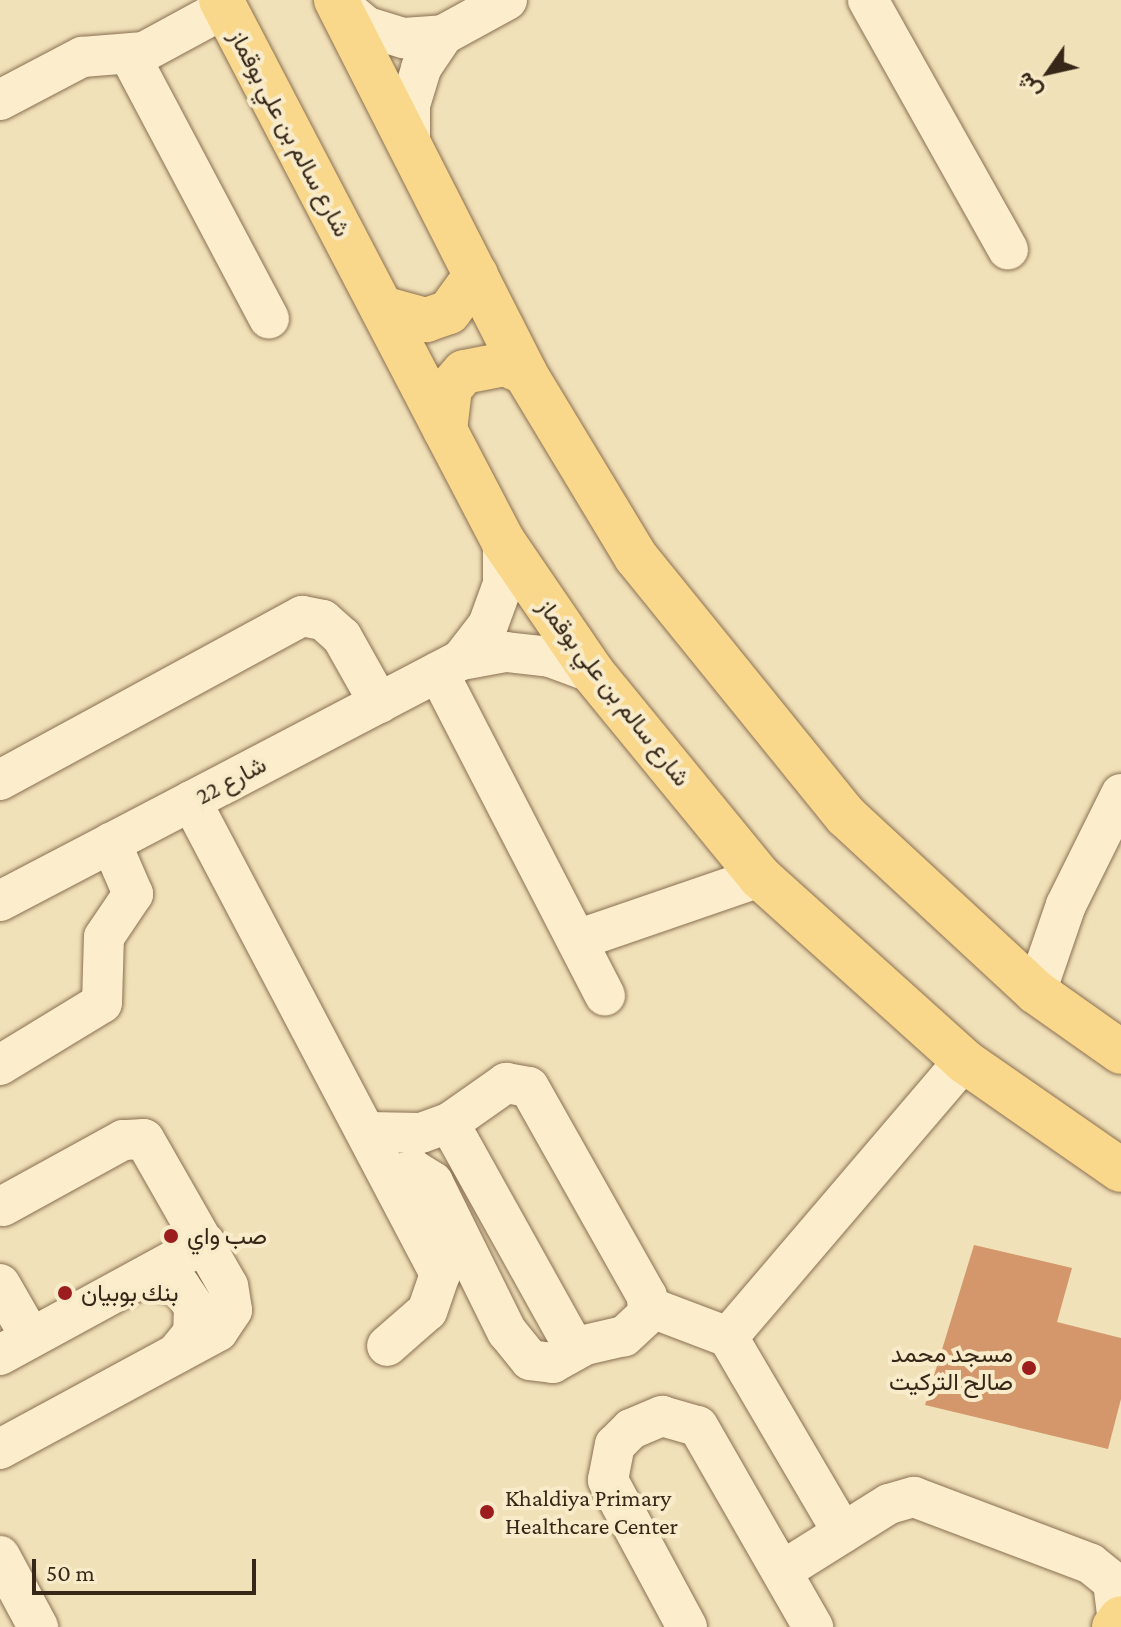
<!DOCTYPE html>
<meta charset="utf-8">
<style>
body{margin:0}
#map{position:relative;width:1121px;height:1627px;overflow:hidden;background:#f1e1b8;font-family:"Crimson Pro",Vazirmatn,serif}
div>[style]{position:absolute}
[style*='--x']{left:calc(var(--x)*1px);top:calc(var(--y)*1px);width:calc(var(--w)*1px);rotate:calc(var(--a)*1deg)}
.building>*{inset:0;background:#d3976b}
.roads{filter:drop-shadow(0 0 2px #896f52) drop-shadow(0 0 2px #896f52)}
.minor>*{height:40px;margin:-20px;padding:0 20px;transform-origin:20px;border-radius:20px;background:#fceecc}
.major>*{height:44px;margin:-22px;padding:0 22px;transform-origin:22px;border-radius:22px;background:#fad88b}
.dots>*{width:22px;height:22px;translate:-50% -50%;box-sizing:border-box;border:4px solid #f8ebc9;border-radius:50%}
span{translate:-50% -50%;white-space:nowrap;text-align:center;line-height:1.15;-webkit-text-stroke:8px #f8ebc9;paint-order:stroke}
.street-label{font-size:24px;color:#362719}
.poi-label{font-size:24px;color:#362719}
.left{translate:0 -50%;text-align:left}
.right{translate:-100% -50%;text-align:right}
.north{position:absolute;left:1009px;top:32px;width:80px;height:80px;-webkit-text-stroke:6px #f8ebc9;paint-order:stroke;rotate:236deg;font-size:22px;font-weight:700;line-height:32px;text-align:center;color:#362719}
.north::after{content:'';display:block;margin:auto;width:28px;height:36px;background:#362719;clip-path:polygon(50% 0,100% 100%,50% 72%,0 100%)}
.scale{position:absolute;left:32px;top:1559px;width:224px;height:36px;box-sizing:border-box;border:4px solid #362719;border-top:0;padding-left:10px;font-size:24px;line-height:28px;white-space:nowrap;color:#362719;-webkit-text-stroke:6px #f8ebc9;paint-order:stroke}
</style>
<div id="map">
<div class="building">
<div style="clip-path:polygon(974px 1245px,1072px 1268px,1057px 1322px,1121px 1338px,1121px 1399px,1108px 1449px,925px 1405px)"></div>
</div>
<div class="roads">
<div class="minor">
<div style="--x:868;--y:0;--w:286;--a:60.7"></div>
<div style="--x:337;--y:2;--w:39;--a:40"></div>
<div style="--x:367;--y:27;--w:39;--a:17"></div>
<div style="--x:404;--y:38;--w:39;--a:-4"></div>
<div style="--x:443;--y:35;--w:73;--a:-28.7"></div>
<div style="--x:130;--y:56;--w:297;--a:62.1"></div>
<div style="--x:0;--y:100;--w:93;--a:-27.7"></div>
<div style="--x:82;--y:57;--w:62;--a:-4.6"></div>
<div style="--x:144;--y:52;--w:92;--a:-28.5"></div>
<div style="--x:410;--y:144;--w:39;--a:-90"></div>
<div style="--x:410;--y:105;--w:39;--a:-73"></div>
<div style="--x:421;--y:68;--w:40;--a:-56"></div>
<div style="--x:461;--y:660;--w:44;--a:-52.4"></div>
<div style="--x:488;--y:625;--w:44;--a:-69.9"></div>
<div style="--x:503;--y:584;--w:43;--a:-90"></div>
<div style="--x:438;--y:672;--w:364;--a:62.7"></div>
<div style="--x:0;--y:780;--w:344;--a:-28.5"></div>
<div style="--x:302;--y:616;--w:21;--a:11"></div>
<div style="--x:323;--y:620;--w:25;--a:42"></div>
<div style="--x:342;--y:637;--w:76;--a:60.7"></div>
<div style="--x:191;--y:801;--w:535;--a:62.24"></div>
<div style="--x:440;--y:1274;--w:39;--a:109"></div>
<div style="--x:427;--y:1311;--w:53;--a:138.8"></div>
<div style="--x:0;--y:901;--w:520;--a:-27.6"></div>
<div style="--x:461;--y:660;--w:46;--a:-10.1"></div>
<div style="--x:506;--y:652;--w:44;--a:6.5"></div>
<div style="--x:550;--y:657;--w:46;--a:20.4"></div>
<div style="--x:577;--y:940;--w:194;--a:-19"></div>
<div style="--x:1036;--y:992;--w:92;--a:-71"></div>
<div style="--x:1066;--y:905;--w:124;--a:-63.6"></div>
<div style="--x:0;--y:1065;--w:119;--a:-31.3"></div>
<div style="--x:102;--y:1003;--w:66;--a:-88.3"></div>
<div style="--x:104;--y:937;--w:52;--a:-56"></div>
<div style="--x:133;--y:894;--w:56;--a:-113.3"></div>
<div style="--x:449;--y:1123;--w:259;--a:60.9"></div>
<div style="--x:369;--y:1132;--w:52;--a:1.1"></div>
<div style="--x:421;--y:1133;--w:30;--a:-20"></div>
<div style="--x:449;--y:1123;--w:70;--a:-35.1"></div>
<div style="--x:506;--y:1083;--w:23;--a:10"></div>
<div style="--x:529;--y:1087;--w:240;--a:60.6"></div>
<div style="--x:647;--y:1296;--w:18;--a:87"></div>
<div style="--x:648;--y:1314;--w:33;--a:137"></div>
<div style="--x:624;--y:1336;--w:40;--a:167"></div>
<div style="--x:585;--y:1345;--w:37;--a:151"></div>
<div style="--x:553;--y:1363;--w:23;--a:-173"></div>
<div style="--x:530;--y:1360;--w:36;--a:-129"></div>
<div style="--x:507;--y:1332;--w:167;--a:-116.3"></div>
<div style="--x:433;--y:1182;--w:22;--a:-148"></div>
<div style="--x:414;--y:1170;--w:23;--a:165"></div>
<div style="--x:143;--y:1278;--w:38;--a:12"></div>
<div style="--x:180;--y:1286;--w:25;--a:56"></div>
<div style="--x:194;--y:1307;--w:26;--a:92"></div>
<div style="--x:193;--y:1333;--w:26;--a:129"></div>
<div style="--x:0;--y:1284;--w:62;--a:60.1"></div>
<div style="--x:649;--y:1307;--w:85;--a:20.8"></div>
<div style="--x:728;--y:1337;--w:227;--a:59.6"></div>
<div style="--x:728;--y:1337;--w:363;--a:-49.5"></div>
<div style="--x:0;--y:1355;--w:234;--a:-28.6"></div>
<div style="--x:0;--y:1449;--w:248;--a:-28.4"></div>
<div style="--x:218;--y:1331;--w:25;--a:-56"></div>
<div style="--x:232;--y:1310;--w:24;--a:-99"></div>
<div style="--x:228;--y:1286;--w:169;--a:-119.7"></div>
<div style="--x:144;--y:1139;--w:21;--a:177"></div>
<div style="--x:123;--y:1140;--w:137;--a:151.2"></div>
<div style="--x:0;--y:1556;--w:81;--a:61.8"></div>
<div style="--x:782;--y:1571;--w:126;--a:-32.1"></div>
<div style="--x:889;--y:1504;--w:26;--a:-16"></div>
<div style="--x:914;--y:1497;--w:189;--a:20.7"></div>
<div style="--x:1091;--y:1564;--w:28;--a:39"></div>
<div style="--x:1113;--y:1582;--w:40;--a:82.9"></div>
<div style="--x:687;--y:1627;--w:167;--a:-118.3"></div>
<div style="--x:608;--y:1480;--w:36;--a:-79"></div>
<div style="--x:615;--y:1445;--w:23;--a:-45"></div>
<div style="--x:631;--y:1429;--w:34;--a:-23"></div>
<div style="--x:662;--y:1416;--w:37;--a:16"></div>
<div style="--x:698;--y:1426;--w:232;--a:60.2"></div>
</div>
<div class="major">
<div style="--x:221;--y:0;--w:610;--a:62.47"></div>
<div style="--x:503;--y:541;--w:160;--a:55.7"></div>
<div style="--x:593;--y:673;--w:264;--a:50.7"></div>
<div style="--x:760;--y:877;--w:275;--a:42"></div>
<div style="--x:964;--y:1061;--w:191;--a:34.8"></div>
<div style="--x:336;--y:0;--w:418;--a:63.1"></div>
<div style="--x:525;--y:373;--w:215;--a:58.9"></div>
<div style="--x:636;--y:557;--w:333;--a:51"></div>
<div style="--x:846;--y:816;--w:259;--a:42.8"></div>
<div style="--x:1036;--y:992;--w:104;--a:35.2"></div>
<div style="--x:382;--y:308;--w:46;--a:15.3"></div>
<div style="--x:426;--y:320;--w:24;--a:-19"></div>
<div style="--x:449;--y:312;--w:46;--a:-53.9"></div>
<div style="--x:445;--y:430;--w:42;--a:-83.2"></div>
<div style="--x:450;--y:388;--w:21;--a:-49"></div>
<div style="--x:464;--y:372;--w:42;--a:-11"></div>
<div style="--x:505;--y:364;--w:22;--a:24"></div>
<div style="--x:1114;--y:1627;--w:11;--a:-52"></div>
</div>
</div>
<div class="dots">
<div style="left:171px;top:1236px;background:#9c1d1e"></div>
<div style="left:65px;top:1293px;background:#9c1d1e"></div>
<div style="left:1029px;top:1368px;background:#9c1d1e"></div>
<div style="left:487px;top:1512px;background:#9c1d1e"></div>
</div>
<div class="street-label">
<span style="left:290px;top:133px;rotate:62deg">شارع سالم بن علي بوقماز</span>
<span style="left:614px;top:692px;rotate:52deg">شارع سالم بن علي بوقماز</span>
<span style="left:231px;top:780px;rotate:-28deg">شارع 22</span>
</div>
<div class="poi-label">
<span class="left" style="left:187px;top:1236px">صب واي</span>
<span class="left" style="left:81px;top:1293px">بنك بوبيان</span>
<span class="right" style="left:1013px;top:1368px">مسجد محمد<br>صالح التركيت</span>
<span class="left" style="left:505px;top:1512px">Khaldiya Primary<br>Healthcare Center</span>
</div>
<div class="north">ش</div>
<div class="scale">50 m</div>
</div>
